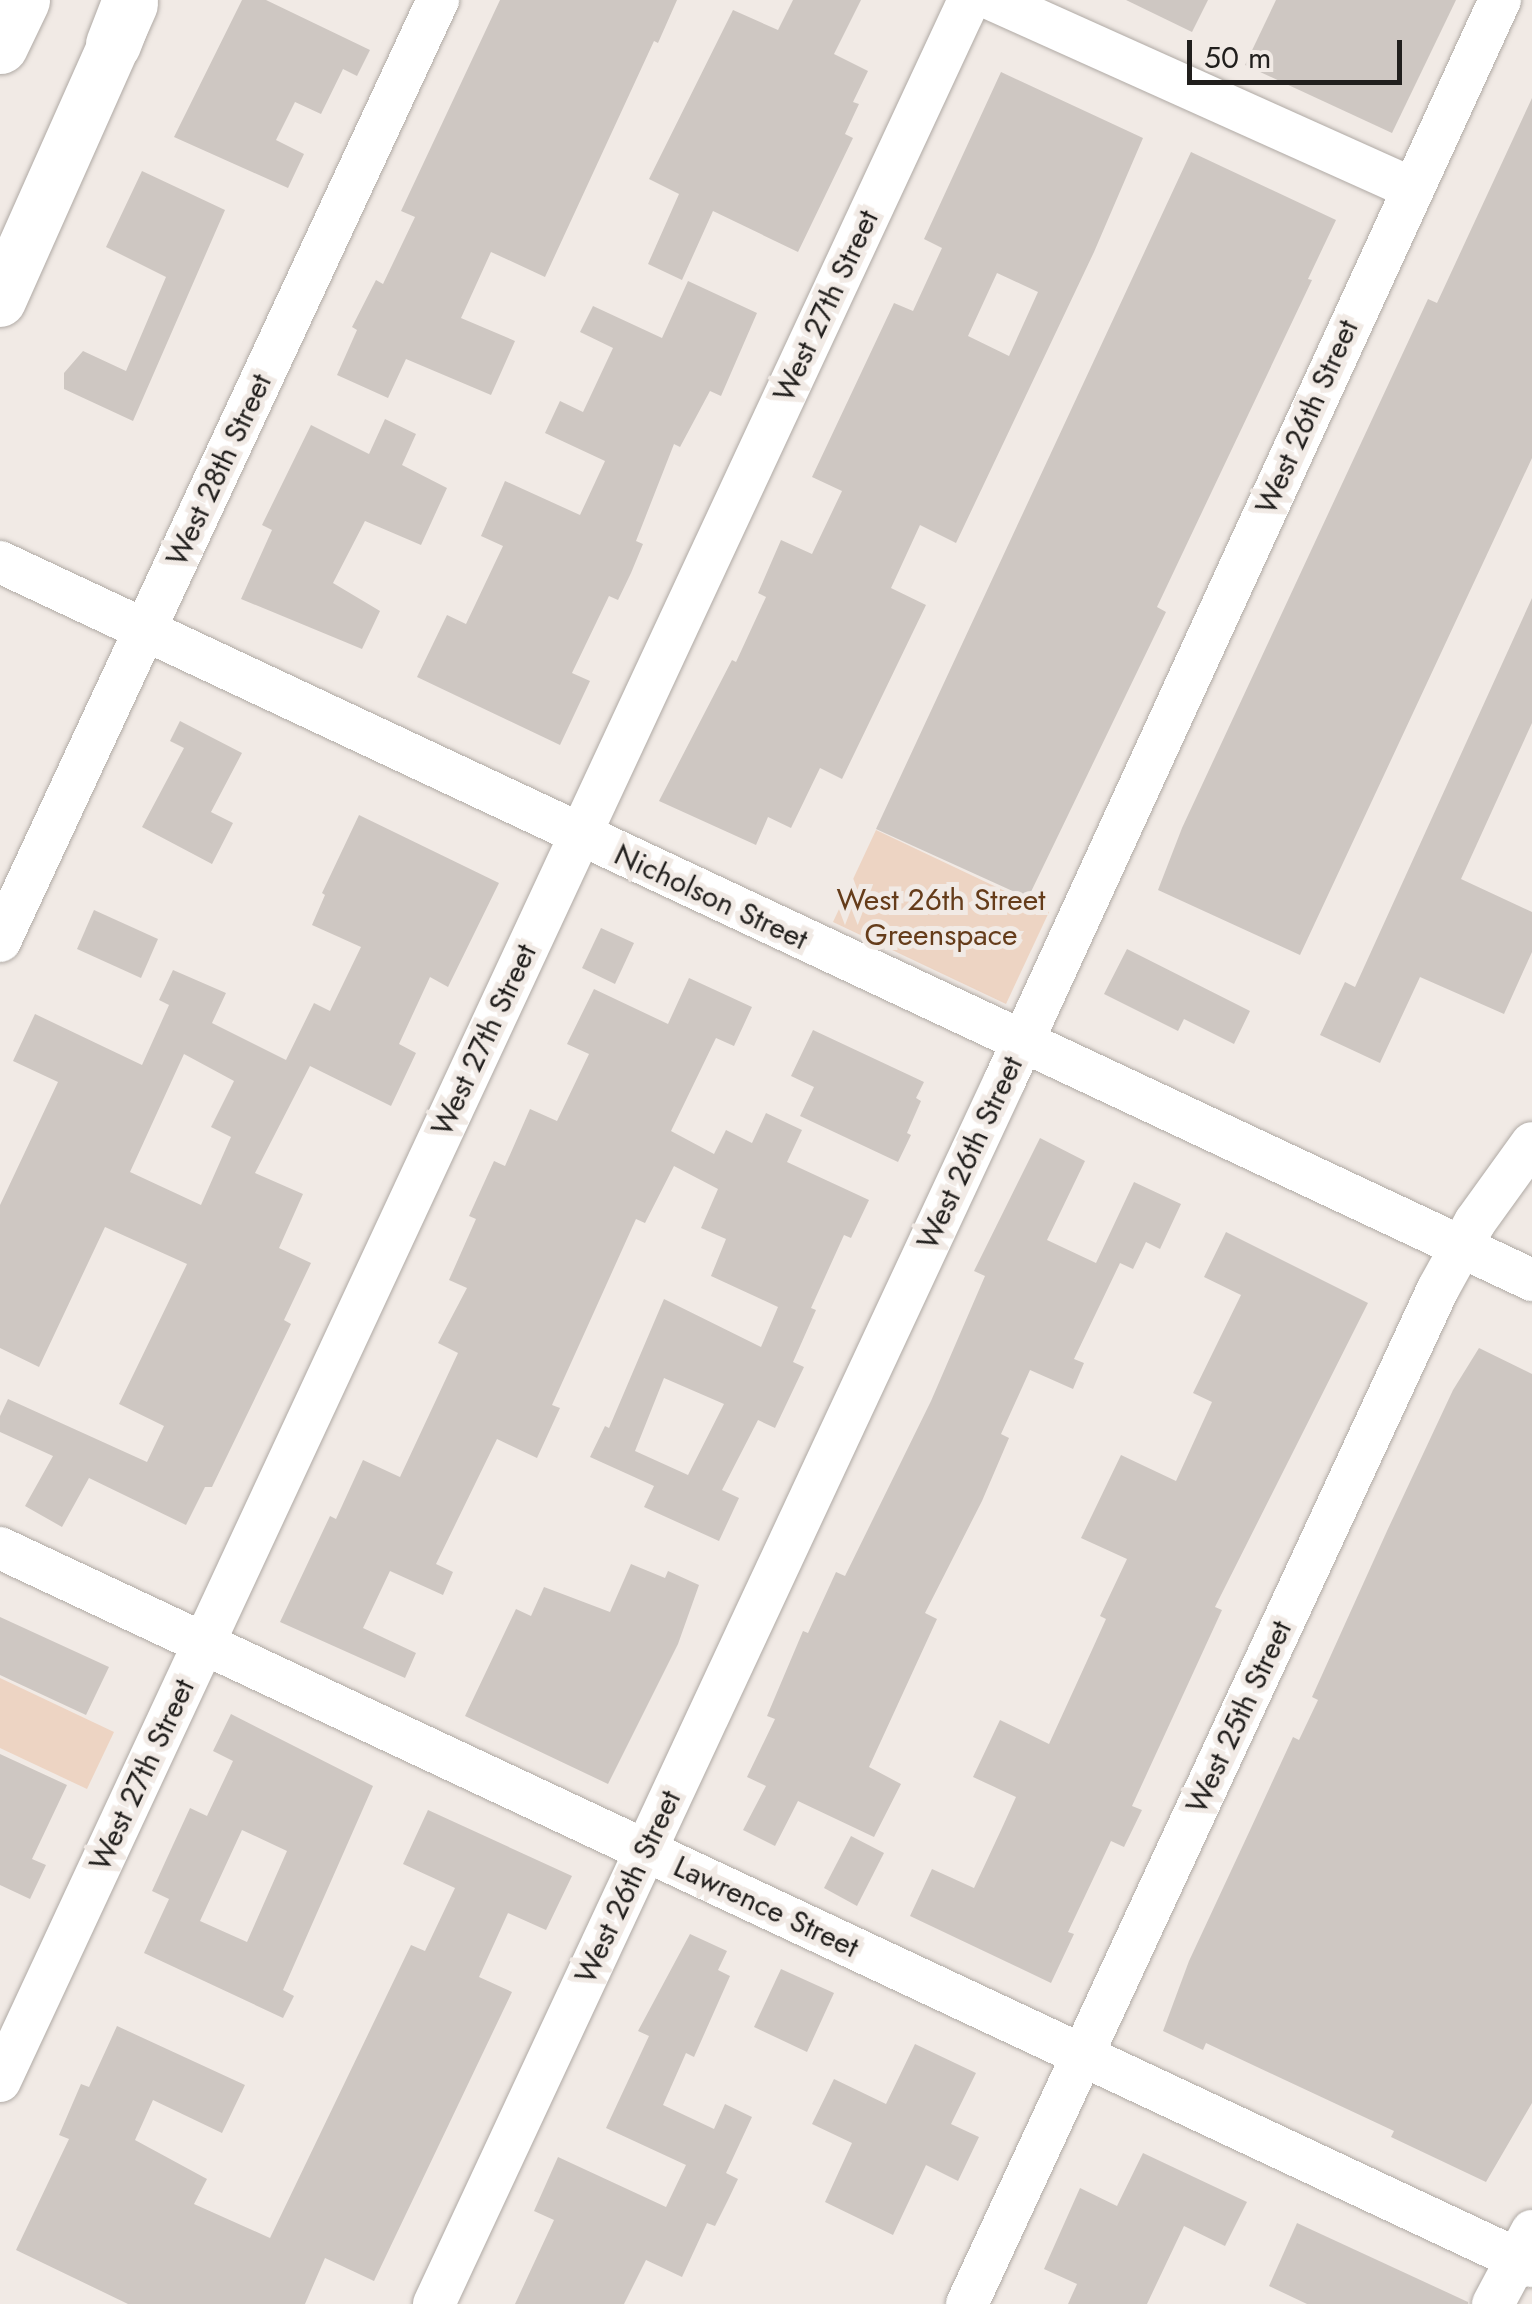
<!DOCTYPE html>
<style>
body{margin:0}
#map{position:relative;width:1532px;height:2304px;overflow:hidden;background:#f1eae5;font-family:Jost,sans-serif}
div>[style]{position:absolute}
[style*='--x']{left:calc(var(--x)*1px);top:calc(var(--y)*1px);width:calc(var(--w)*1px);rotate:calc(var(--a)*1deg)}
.green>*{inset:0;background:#edd4c3}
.building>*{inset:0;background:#cec7c2}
.roads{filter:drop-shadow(0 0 2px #b0aaa5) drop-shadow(0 0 2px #b0aaa5)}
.minor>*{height:42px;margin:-21px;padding:0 21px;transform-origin:21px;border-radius:21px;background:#fff}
.major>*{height:52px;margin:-26px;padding:0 26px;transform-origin:26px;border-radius:26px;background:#fff}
.highway>*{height:55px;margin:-27.5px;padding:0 27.5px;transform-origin:27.5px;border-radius:27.5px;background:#fff}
span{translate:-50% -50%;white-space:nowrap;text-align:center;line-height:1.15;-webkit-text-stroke:10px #f1eae5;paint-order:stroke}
.street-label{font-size:30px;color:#211f1d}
.park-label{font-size:30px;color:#653c1a}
.scale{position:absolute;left:1187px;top:40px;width:215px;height:45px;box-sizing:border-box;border:5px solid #211f1d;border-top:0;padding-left:12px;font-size:30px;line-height:35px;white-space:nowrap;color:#211f1d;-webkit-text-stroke:8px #f1eae5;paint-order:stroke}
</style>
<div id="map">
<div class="green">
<div style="clip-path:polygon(876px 830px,1049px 912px,1006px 1004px,833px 922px)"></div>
<div style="clip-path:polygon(0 1678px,114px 1732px,87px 1789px,0 1748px)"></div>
</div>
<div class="building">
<div style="clip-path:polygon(242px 0,266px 0,370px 50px,357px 76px,343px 69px,321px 114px,295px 102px,276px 140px,304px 154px,288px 188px,174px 137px)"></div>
<div style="clip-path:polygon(500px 0,677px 0,658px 43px,654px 41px,545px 277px,491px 252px,461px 318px,515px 341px,491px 395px,406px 359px,388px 398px,337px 375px,357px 330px,352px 327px,376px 280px,383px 284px,415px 217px,401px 211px)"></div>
<div style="clip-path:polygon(793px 0,861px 0,834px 54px,868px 71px,853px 102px,859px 104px,845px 134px,853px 138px,798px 252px,713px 211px,682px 280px,648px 264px,679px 194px,649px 179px,733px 10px,778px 30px)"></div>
<div style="clip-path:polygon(1126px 0,1208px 0,1192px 32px)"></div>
<div style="clip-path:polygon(1276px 0,1456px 0,1392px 133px,1245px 65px)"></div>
<div style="clip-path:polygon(evenodd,1001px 72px,1143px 138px,1094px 252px,956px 543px,920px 525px,891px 588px,926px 605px,842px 779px,820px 768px,791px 828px,768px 817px,756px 845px,659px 801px,732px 660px,736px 662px,766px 597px,758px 593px,781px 540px,812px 554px,842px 491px,812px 477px,894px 303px,913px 311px,942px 248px,924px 239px,1001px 72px,997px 273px,1038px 292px,1009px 356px,968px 336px,997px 273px)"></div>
<div style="clip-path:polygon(1532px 98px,1532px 458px,1300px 955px,1158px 890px,1182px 828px,1428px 299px,1437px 303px)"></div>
<div style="clip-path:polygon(1191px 152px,1336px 220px,1308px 279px,1312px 280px,1157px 607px,1166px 612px,1028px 898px,876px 829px)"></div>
<div style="clip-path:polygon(142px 171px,225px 210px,133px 421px,64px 389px,64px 373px,83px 351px,126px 371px,166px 277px,106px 247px)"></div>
<div style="clip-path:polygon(688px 281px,757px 313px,721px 396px,710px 391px,680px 447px,674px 444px,636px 541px,643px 544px,631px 573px,618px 600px,609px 596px,572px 673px,590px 681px,560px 745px,417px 677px,447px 615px,466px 624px,503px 546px,481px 536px,505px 481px,580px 515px,605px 461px,545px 433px,560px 401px,583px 412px,613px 348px,580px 332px,593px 306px,662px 338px)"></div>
<div style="clip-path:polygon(385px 419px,416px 434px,402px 465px,447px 488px,421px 545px,365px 521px,333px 583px,380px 611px,362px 649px,241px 599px,272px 530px,262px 525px,311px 425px,369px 454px)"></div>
<div style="clip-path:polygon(1532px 598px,1532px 723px,1461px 879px,1532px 912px,1532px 952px,1504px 1014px,1420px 977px,1380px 1063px,1320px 1035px,1345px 982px,1355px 987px)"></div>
<div style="clip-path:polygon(180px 721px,242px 753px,211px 812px,233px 823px,212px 864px,142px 827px,184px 748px,170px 741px)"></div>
<div style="clip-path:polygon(evenodd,359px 815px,499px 883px,448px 987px,430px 977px,399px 1044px,416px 1053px,391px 1106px,310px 1066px,255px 1173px,303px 1194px,279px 1248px,311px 1263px,284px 1320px,291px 1324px,212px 1487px,205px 1487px,186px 1525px,89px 1478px,62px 1527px,25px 1506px,53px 1456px,0 1432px,0 1416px,8px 1399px,147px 1462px,164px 1426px,119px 1404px,187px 1264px,105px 1227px,39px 1367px,0 1348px,0 1205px,58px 1082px,13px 1061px,35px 1014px,142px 1065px,169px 1005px,159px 1000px,173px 970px,226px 993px,212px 1023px,286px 1060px,314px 1003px,330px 1011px,361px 947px,312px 925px,325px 895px,322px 893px,359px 815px,184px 1054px,234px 1081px,211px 1127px,231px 1137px,201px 1205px,130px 1172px,184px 1054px)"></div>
<div style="clip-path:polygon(94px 910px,158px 939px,141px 978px,77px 949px)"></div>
<div style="clip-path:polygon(601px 928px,634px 943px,615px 984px,582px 968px)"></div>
<div style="clip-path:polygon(1127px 949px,1250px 1011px,1234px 1044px,1184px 1019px,1178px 1031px,1104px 994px)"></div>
<div style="clip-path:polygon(evenodd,689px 978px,752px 1007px,734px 1046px,716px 1038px,671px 1131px,714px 1154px,726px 1130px,752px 1143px,766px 1113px,802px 1130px,787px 1162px,869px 1200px,851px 1238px,844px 1235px,811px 1308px,816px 1310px,793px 1362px,804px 1367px,775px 1428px,758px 1420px,722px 1490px,739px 1498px,719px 1541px,644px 1507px,654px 1486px,590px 1457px,605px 1426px,609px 1428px,664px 1299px,761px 1347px,778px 1307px,711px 1276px,726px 1239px,701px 1228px,718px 1189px,674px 1166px,645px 1223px,636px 1219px,552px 1405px,560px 1408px,537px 1458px,497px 1439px,436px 1564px,453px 1572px,443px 1595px,390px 1571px,363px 1628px,416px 1653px,405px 1678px,280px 1622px,330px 1516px,336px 1519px,363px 1460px,400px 1477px,458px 1353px,438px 1343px,467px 1288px,449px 1280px,476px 1219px,469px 1216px,494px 1161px,505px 1166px,530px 1109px,557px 1121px,589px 1054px,567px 1044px,594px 989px,668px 1024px,689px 978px,664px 1378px,724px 1404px,688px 1475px,635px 1451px,664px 1378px)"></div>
<div style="clip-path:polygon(813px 1030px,924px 1082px,916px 1098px,921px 1101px,907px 1133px,911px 1135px,898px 1162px,800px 1116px,814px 1087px,791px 1076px)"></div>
<div style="clip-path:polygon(1040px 1138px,1085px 1161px,1047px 1240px,1096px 1263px,1134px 1182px,1181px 1204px,1160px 1249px,1146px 1242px,1133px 1269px,1120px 1263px,1074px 1359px,1084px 1363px,1073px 1389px,1030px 1370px,1001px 1434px,1009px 1438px,982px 1501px,925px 1613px,937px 1619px,869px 1767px,901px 1784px,874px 1837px,798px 1801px,775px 1846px,743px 1830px,766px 1786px,747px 1777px,775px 1719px,767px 1716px,803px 1631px,808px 1633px,836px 1572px,845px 1576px,931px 1401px,985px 1276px,974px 1271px)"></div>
<div style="clip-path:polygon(1226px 1232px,1368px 1303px,1215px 1607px,1222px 1610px,1132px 1806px,1142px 1810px,1124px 1847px,1111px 1841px,1068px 1932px,1074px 1934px,1051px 1983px,910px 1916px,932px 1869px,974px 1888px,1002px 1828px,1016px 1797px,973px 1777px,1000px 1720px,1049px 1744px,1092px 1650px,1106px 1619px,1100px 1616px,1127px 1559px,1081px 1538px,1121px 1455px,1176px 1481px,1212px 1402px,1193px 1393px,1241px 1295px,1204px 1277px)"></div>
<div style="clip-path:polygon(1479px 1348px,1532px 1374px,1532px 2103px,1486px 2182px,1391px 2137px,1394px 2131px,1206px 2043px,1203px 2050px,1163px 2031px,1189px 1961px,1251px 1828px,1293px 1737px,1299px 1740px,1318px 1700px,1312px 1697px,1387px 1531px,1453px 1390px)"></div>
<div style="clip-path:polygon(631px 1564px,665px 1578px,668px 1571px,699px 1585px,678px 1644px,608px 1784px,465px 1716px,516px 1609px,531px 1616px,544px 1587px,610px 1612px)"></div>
<div style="clip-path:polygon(0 1617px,109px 1667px,86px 1715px,0 1675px)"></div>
<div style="clip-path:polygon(evenodd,231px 1714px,373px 1786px,283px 1990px,294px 1996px,283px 2018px,144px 1953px,169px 1899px,152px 1891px,167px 1858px,190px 1808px,207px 1816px,233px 1761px,213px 1751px,231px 1714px,242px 1830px,287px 1851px,247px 1942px,200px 1921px,242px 1830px)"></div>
<div style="clip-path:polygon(0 1754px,67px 1785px,32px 1859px,46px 1865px,30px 1899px,0 1885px)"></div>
<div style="clip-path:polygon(428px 1810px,572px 1876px,546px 1930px,508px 1913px,479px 1977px,512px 1992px,374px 2281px,325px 2258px,305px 2304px,128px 2304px,16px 2250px,69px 2139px,59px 2135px,81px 2084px,89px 2087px,117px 2026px,245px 2085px,222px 2133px,153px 2100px,135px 2140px,207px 2179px,194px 2204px,270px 2238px,411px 1945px,425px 1951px,455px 1888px,403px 1864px)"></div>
<div style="clip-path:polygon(851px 1836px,884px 1853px,857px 1906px,824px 1888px)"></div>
<div style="clip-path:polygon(690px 1934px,727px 1951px,718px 1970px,730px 1976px,694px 2057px,686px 2053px,663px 2105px,714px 2129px,725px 2104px,752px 2117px,726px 2173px,738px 2179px,728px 2200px,715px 2226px,707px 2223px,682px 2277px,646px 2260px,624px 2304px,515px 2304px,554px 2220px,534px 2211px,558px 2157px,666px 2207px,686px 2165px,606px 2128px,649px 2036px,638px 2031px)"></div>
<div style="clip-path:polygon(781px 1969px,834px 1993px,807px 2052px,754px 2027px)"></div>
<div style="clip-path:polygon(915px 2044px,976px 2073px,951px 2124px,979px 2137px,958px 2181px,926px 2165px,893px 2235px,825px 2202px,852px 2143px,812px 2124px,834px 2079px,886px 2104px)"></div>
<div style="clip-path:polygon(1143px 2153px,1247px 2202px,1225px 2246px,1184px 2226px,1147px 2304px,1068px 2304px,1077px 2284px,1044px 2269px,1080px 2188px,1117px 2206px)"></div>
<div style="clip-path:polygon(1297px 2223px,1468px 2302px,1468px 2304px,1307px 2304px,1269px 2286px)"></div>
</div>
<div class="roads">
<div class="minor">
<div style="--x:993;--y:0;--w:458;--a:24.2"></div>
<div style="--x:0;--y:562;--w:1692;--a:25.11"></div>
<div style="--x:0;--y:941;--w:1038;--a:-65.04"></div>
<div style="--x:0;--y:1548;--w:1692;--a:25.11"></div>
<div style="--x:0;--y:2081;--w:2296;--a:-65.03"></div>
<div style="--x:434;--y:2304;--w:1351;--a:-64.99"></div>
<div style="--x:1005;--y:1080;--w:1188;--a:-65.38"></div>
<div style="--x:967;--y:2304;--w:1119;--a:-65.11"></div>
<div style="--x:1438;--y:1289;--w:77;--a:-61.1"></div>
<div style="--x:1475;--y:1222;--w:97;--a:-54.2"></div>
<div style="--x:1493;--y:2304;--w:83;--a:-61.9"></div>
</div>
<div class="major">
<div style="--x:0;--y:301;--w:324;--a:-66"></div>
</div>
<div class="highway">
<div style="--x:113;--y:44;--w:47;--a:-68.9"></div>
<div style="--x:0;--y:46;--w:51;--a:-64.4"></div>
</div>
</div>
<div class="street-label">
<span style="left:826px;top:306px;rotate:-65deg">West 27th Street</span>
<span style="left:1307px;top:417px;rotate:-66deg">West 26th Street</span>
<span style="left:219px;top:470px;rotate:-65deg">West 28th Street</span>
<span style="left:711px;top:897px;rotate:25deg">Nicholson Street</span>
<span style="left:484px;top:1040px;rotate:-65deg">West 27th Street</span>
<span style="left:970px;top:1153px;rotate:-65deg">West 26th Street</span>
<span style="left:1239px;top:1717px;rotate:-65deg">West 25th Street</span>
<span style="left:142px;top:1775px;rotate:-65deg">West 27th Street</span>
<span style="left:628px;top:1887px;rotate:-65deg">West 26th Street</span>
<span style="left:766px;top:1907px;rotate:25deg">Lawrence Street</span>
</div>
<div class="park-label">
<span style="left:941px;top:917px">West 26th Street<br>Greenspace</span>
</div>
<div class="scale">50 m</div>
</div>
